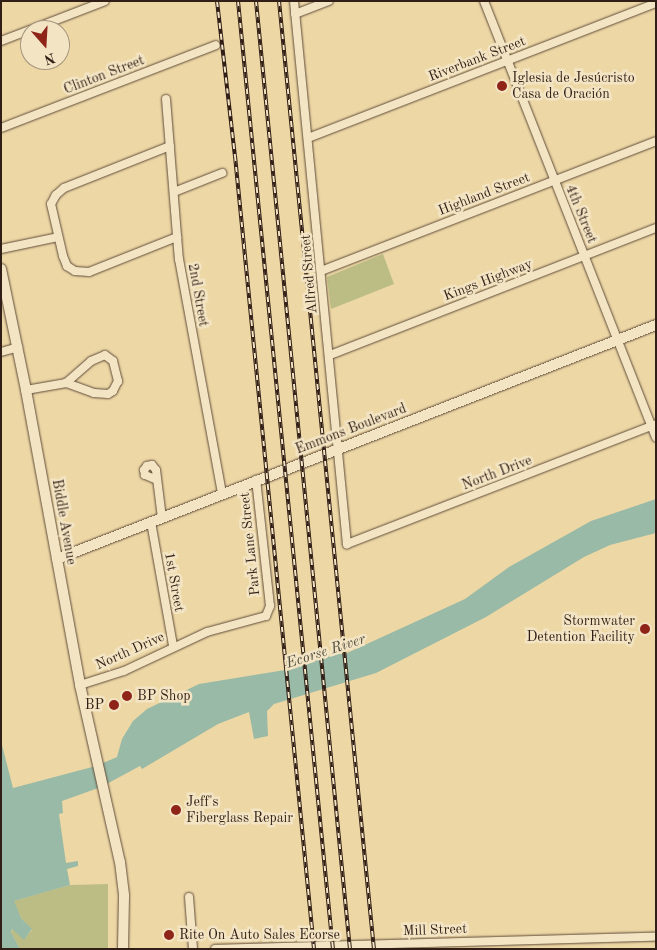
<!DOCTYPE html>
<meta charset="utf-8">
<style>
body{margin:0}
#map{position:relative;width:657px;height:950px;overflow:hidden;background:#edd7a5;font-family:"Old Standard TT",serif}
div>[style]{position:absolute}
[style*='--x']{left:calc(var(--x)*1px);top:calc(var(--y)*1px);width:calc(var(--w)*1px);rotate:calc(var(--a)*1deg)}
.green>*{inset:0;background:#bbbd85}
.water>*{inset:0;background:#99baa6}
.roads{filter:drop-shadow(0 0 1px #604c3a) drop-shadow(0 0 1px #604c3a)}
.street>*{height:8px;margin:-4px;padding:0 4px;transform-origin:4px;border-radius:4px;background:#f3e5c4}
.secondary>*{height:10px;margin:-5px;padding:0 5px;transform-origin:5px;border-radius:5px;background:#f3e5c4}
.rail>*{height:4px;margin-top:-2px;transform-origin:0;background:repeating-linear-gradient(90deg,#f3e5c4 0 5.5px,#311e16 0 11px);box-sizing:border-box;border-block:1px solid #311e16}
.dots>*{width:14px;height:14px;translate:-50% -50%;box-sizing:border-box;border:2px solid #f3e5c4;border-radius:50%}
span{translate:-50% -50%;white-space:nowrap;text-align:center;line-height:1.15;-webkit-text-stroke:5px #f3e5c4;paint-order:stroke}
.street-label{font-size:14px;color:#311e16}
.poi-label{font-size:14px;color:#311e16}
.left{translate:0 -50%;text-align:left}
.right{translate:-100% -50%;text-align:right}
.water-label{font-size:15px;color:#504d41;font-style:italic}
.frame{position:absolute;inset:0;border:2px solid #311e16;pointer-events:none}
.north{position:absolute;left:20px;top:20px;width:50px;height:50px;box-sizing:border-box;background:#f3e5c4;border:1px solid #a5957e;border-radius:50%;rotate:161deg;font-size:14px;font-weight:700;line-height:20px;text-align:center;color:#311e16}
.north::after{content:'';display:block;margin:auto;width:18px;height:22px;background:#8f2418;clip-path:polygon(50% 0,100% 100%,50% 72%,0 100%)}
</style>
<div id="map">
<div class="green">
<div style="clip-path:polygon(383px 254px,394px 284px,331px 309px,327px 277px)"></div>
<div style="clip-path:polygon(108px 884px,108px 949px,20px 949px,11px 932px,13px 929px,24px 939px,32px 930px,21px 918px,13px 901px,70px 885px)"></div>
</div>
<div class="water">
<div style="clip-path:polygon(656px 499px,656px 533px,610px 545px,584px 557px,486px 617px,376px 673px,274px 704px,267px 711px,268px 736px,254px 739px,249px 712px,218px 724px,142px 769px,140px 766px,101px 787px,62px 801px,63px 813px,59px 814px,66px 863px,78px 861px,78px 866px,67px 869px,70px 885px,14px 901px,21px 918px,32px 929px,24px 940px,12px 929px,11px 932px,20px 949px,1px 949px,1px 741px,13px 788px,96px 766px,117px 757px,122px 739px,133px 721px,147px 709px,199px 684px,285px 670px,337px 654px,345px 654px,465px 599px,509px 567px,591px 521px)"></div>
</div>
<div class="roads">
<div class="street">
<div style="--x:294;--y:1;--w:546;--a:84.43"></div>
<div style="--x:347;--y:544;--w:331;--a:-21.2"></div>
<div style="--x:484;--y:1;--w:469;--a:68.5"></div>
<div style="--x:295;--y:14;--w:36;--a:-21"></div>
<div style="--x:30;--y:30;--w:80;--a:-21.1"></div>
<div style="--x:1;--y:41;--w:31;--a:-21"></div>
<div style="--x:166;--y:99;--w:161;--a:85.4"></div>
<div style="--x:179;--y:259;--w:238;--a:79.6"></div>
<div style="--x:1;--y:128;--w:230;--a:-21.1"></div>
<div style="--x:308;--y:138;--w:373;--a:-21.2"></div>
<div style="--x:170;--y:146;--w:114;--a:158.4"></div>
<div style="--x:64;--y:188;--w:11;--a:139"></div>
<div style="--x:56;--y:195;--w:10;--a:119"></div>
<div style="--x:51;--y:204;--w:53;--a:77"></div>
<div style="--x:63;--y:256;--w:11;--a:68"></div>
<div style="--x:67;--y:266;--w:9;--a:32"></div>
<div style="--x:75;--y:271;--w:14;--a:4"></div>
<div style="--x:89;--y:272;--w:95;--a:-21.7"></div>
<div style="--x:174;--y:192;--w:52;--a:-21.6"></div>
<div style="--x:1;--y:249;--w:58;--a:-11.9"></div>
<div style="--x:321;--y:271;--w:359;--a:-21.2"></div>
<div style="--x:1;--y:352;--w:18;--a:-16"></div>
<div style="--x:105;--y:355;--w:10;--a:37"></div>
<div style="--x:113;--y:361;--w:21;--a:76"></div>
<div style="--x:118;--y:381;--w:11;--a:117"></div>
<div style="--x:113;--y:391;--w:6;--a:149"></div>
<div style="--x:108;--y:394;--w:14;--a:-176"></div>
<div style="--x:94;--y:393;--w:30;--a:-160"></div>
<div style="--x:66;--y:383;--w:33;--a:-41"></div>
<div style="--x:91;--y:361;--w:15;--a:-23"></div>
<div style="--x:330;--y:355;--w:350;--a:-21.3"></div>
<div style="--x:26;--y:390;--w:41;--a:-9.9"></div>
<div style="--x:155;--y:479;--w:11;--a:-158"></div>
<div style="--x:145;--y:475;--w:5;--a:-101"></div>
<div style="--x:144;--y:470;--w:5;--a:-53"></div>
<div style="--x:147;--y:466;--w:5;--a:-11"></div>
<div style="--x:152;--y:465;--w:6;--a:51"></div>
<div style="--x:156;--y:470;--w:48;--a:82.9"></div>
<div style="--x:151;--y:522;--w:126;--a:79.9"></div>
<div style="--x:80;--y:685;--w:46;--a:-17.7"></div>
<div style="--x:124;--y:671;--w:92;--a:-25.2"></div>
<div style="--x:207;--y:632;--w:61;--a:-15.2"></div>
<div style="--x:266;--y:616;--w:11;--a:-68"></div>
<div style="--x:270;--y:606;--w:127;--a:-96.3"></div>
<div style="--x:189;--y:897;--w:52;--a:85.6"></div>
<div style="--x:215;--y:949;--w:441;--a:-1.6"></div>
</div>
<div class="secondary">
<div style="--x:1;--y:269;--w:124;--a:78.3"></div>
<div style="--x:26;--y:390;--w:300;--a:79.6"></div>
<div style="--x:80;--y:685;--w:181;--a:77.3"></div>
<div style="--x:120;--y:862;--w:34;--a:83"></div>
<div style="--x:124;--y:896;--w:53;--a:91.1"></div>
<div style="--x:57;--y:559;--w:643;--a:-21.34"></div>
</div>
</div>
<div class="rail">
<div style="--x:217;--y:1;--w:156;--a:83.4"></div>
<div style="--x:235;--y:156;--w:797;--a:84.31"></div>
<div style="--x:238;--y:1;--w:953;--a:84.28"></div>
<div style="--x:256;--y:1;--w:953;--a:84.34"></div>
<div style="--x:279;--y:1;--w:953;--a:84.28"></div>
</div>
<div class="dots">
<div style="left:502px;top:86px;background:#8f2418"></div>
<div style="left:645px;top:629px;background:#8f2418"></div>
<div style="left:127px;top:696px;background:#8f2418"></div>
<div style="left:114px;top:705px;background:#8f2418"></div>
<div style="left:176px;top:810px;background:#8f2418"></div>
<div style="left:169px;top:935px;background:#8f2418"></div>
</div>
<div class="street-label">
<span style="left:477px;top:59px;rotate:-21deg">Riverbank Street</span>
<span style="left:104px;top:75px;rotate:-21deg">Clinton Street</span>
<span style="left:484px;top:194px;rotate:-21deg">Highland Street</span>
<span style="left:581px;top:214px;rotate:68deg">4th Street</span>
<span style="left:309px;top:274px;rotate:-95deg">Alfred Street</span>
<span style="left:488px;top:280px;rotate:-21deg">Kings Highway</span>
<span style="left:198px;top:295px;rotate:80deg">2nd Street</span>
<span style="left:351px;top:429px;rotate:-21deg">Emmons Boulevard</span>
<span style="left:497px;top:473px;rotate:-21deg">North Drive</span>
<span style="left:64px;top:522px;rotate:80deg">Biddle Avenue</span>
<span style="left:250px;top:544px;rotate:-96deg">Park Lane Street</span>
<span style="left:174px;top:582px;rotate:80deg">1st Street</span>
<span style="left:130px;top:651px;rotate:-24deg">North Drive</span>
<span style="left:435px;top:930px;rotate:-2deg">Mill Street</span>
</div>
<div class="poi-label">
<span class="left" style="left:512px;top:86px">Iglesia de Jesúcristo<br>Casa de Oración</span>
<span class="right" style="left:635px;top:629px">Stormwater<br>Detention Facility</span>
<span class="left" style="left:137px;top:696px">BP Shop</span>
<span class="right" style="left:104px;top:705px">BP</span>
<span class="left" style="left:186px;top:810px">Jeff's<br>Fiberglass Repair</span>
<span class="left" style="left:179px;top:935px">Rite On Auto Sales Ecorse</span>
</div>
<div class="water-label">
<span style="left:326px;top:652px;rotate:-18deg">Ecorse River</span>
</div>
<div class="frame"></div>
<div class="north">N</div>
</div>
